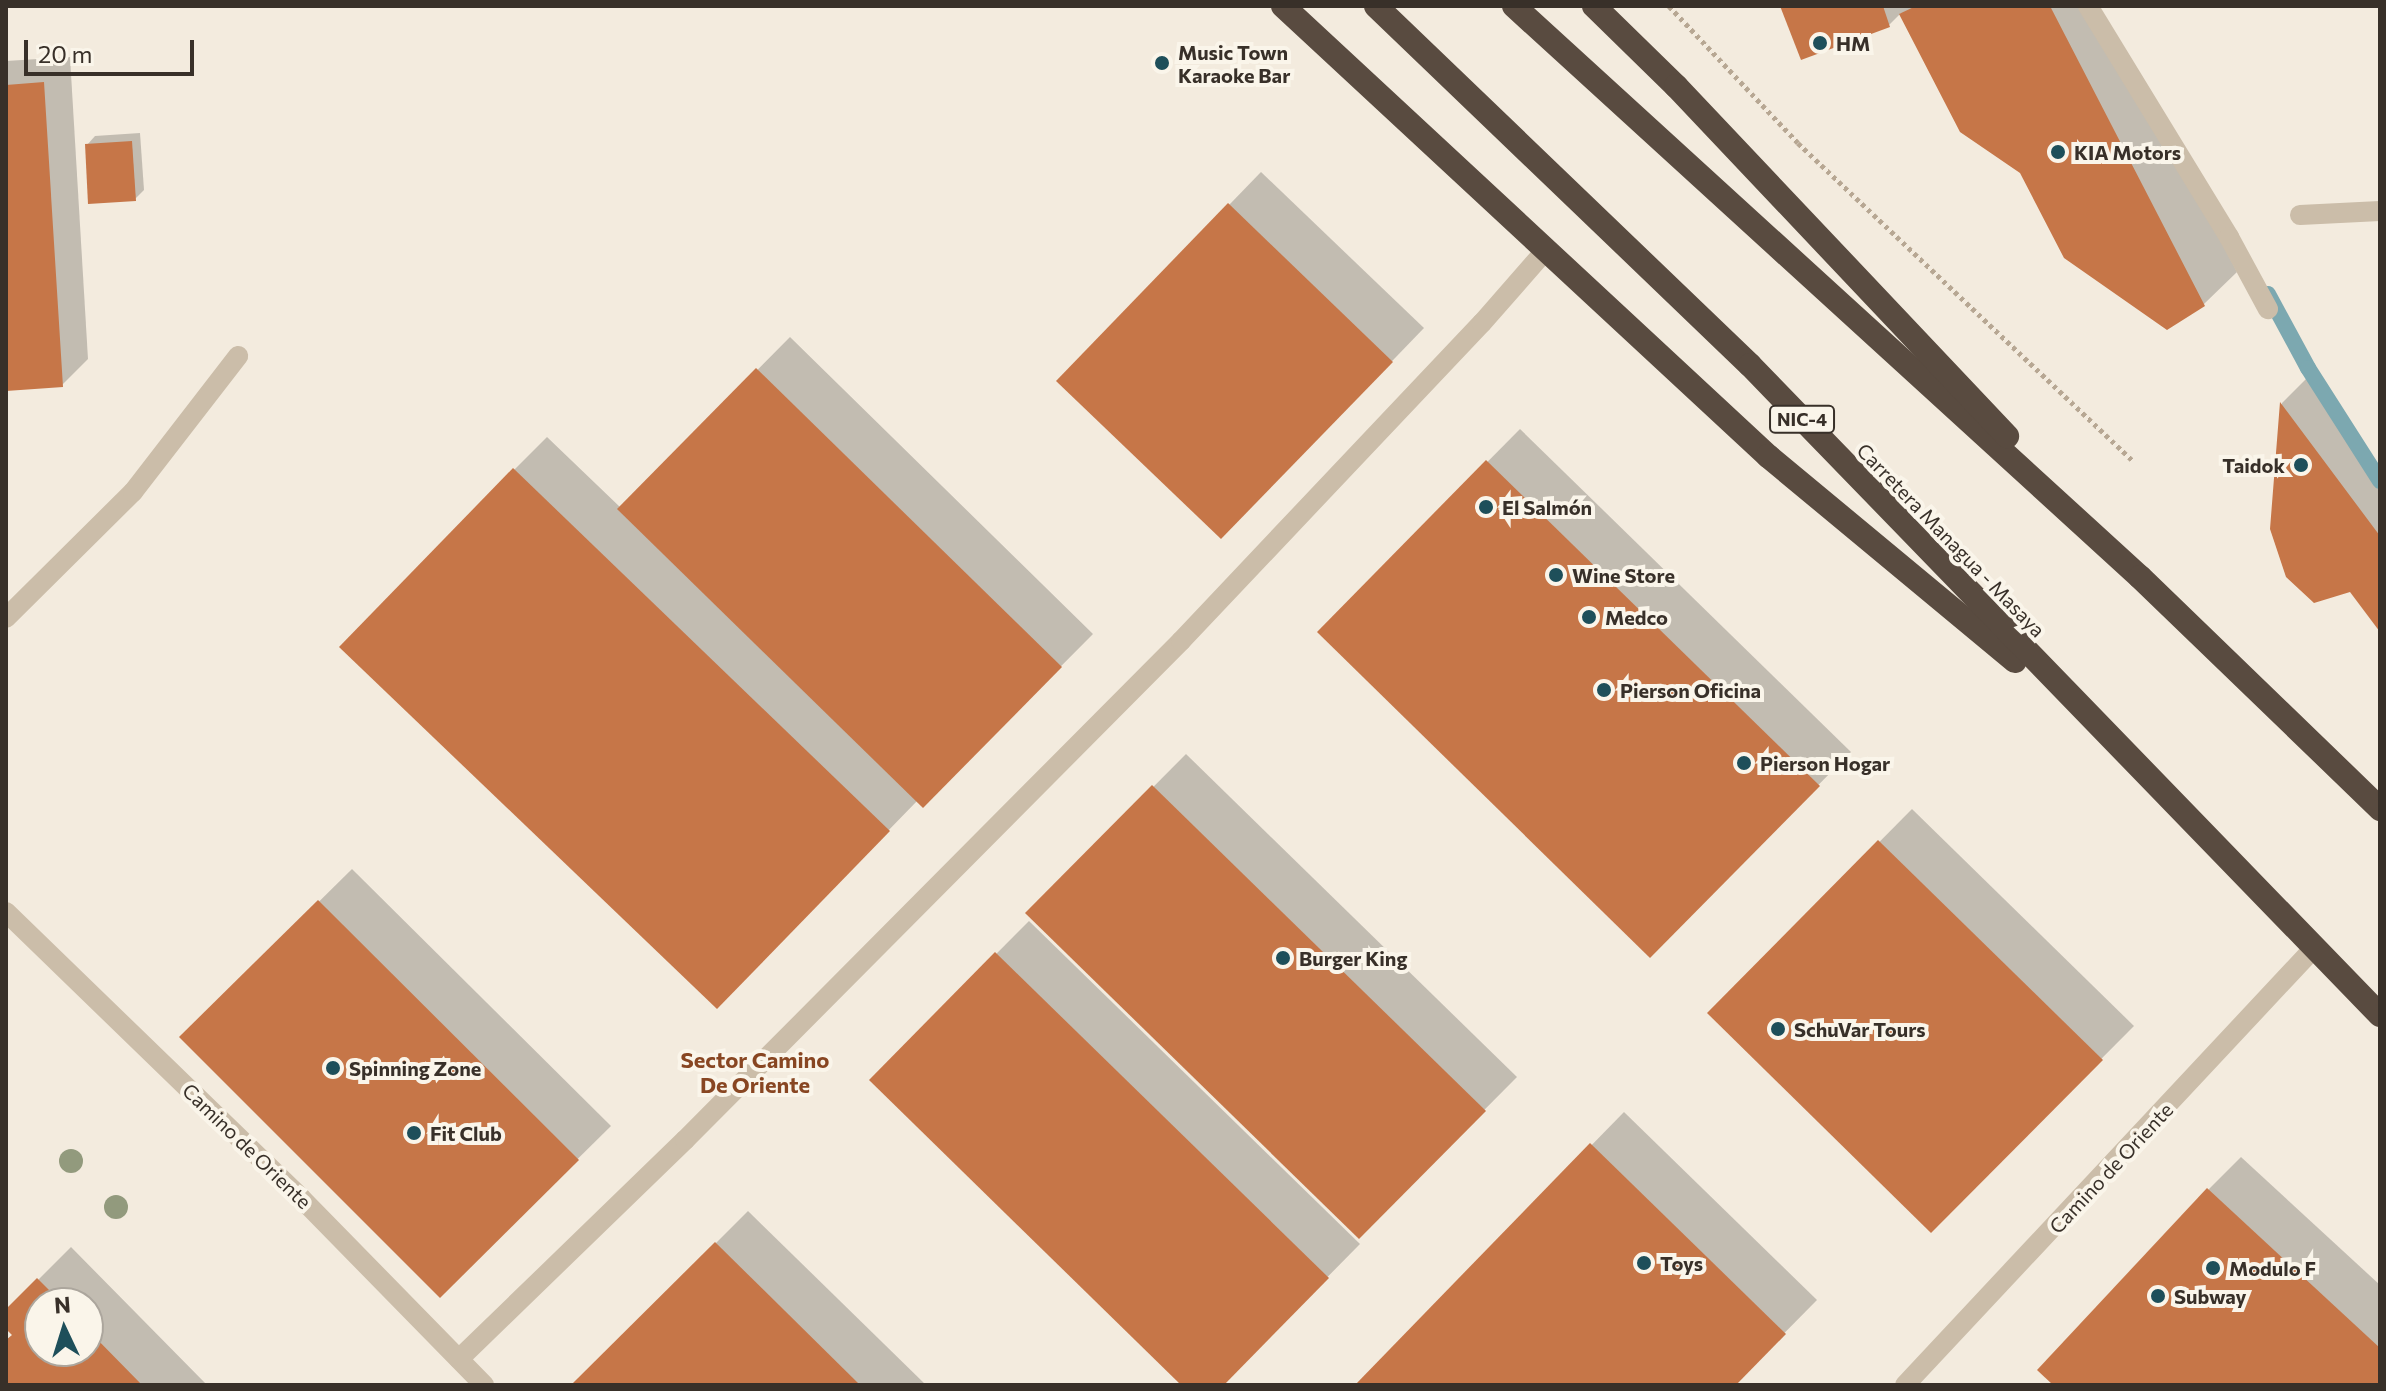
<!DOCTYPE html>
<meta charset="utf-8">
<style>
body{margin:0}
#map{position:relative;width:2386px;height:1391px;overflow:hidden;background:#f3ebde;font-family:Commissioner,sans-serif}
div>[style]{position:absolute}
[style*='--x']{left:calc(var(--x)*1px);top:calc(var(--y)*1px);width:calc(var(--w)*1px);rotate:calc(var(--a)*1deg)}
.shadow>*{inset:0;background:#0003}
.stream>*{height:16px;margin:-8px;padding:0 8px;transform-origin:8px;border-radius:8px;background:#7ca8b0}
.building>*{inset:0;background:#c67648}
.path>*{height:5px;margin-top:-2.5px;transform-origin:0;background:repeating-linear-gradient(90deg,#b7a793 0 4px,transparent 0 8px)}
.lane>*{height:20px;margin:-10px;padding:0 10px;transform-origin:10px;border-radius:10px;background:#cbbda9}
.street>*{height:20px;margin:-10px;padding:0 10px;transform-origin:10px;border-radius:10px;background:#cbbda9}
.highway>*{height:24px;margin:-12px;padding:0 12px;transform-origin:12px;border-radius:12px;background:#594b40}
.trees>*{width:24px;height:24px;margin:-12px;border-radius:50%;background:#929a7d}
.dots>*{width:22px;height:22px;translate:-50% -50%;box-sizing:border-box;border:4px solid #faf5ea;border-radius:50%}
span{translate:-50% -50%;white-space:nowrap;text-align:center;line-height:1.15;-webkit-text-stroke:8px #faf5ea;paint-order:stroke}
.shield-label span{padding:2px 6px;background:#faf5ea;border:2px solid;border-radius:6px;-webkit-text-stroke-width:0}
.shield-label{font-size:18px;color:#383029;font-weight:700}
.poi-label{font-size:20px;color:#383029;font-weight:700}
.left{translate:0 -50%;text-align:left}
.right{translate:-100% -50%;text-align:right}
.street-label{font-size:20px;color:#383029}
.neighbourhood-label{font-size:22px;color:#884622;font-weight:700}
.frame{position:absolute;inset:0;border:8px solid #383029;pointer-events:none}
.north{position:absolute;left:24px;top:1287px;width:80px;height:80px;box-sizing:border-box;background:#faf5ea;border:2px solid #aca69d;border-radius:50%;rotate:356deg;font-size:22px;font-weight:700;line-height:32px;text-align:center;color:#383029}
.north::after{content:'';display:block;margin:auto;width:28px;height:36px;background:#1e4f5a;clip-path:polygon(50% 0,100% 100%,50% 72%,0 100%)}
.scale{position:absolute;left:24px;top:40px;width:170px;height:36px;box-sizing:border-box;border:4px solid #383029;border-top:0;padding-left:10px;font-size:24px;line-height:28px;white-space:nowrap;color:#383029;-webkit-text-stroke:6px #faf5ea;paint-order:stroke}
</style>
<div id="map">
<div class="shadow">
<div style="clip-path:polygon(1782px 6px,2099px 6px,2237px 272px,2204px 304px,2167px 328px,2021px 172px,1901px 13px,1889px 25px)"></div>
<div style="clip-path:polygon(70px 57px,88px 359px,62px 385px,6px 389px,6px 61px)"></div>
<div style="clip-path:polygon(140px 133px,144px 190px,135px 199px,87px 145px,95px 136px)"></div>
<div style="clip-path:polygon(1261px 172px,1424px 328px,1254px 504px,1229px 205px)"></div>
<div style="clip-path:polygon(790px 337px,1093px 634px,923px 805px,918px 800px,749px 974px,514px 470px,547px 437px,621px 508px)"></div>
<div style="clip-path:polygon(2307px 378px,2380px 476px,2380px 629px,2351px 590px,2272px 528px,2282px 403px)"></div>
<div style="clip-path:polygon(1520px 429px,1851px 752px,1650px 955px,1319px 632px)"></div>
<div style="clip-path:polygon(1186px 754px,1517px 1077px,1359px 1236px,1028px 913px)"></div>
<div style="clip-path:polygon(1912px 809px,2134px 1026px,1931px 1230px,1710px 1013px)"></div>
<div style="clip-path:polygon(352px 869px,611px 1126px,440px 1295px,182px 1037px)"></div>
<div style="clip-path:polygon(1029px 921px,1360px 1244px,1221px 1385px,1183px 1385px,871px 1080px)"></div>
<div style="clip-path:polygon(1624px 1112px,1817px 1300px,1733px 1385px,1357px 1385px)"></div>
<div style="clip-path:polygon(2241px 1157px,2380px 1285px,2380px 1385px,2056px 1385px,2209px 1189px)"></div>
<div style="clip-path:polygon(748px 1211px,926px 1385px,574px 1385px)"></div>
<div style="clip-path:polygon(evenodd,71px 1247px,207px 1385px,6px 1385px,6px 1342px,14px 1334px,6px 1327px,6px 1312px,71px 1247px,40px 1303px,88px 1303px,88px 1351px,40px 1351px,40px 1303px)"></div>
</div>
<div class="stream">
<div style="--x:2268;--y:294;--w:84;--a:61.6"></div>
<div style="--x:2308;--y:368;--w:134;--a:57.5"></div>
</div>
<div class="building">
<div style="clip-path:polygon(1780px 6px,1883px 6px,1890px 27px,1801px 60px)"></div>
<div style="clip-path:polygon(1916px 6px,2050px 6px,2205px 306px,2167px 330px,2064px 258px,2020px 173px,1960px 132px,1899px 14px)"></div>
<div style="clip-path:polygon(44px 82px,63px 387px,6px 391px,6px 85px)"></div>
<div style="clip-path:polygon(132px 141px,136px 201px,88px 204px,85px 144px)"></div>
<div style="clip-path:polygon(1228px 203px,1393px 362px,1221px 539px,1056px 381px)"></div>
<div style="clip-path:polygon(756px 368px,1062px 667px,923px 808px,617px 509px)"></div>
<div style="clip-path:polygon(2280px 402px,2380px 536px,2380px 632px,2350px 592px,2314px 603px,2286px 577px,2270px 529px)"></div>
<div style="clip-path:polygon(1486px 460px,1820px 786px,1650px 958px,1317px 632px)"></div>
<div style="clip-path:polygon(513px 468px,890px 831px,717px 1009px,339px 647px)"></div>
<div style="clip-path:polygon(1152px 785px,1486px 1111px,1359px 1239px,1025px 913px)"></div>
<div style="clip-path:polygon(1878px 840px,2103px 1060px,1931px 1233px,1707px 1013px)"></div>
<div style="clip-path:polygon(318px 900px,579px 1160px,440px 1298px,179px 1037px)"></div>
<div style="clip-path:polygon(995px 952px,1329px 1278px,1224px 1385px,1181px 1385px,869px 1080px)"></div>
<div style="clip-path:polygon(1590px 1143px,1786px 1334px,1736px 1385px,1355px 1385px)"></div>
<div style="clip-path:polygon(2207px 1188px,2380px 1348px,2380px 1385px,2053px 1385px,2037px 1370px)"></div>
<div style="clip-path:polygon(715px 1242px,860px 1385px,571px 1385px)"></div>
<div style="clip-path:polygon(37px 1278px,62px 1303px,40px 1303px,40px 1351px,88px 1351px,88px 1330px,142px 1385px,6px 1385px,6px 1340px,12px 1335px,6px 1329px,6px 1309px)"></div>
</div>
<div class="path">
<div style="--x:1669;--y:6;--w:188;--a:46.7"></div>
<div style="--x:1798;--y:143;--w:462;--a:43.5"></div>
</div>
<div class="lane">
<div style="--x:2088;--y:6;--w:271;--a:58.6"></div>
<div style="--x:2229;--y:237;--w:82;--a:61.6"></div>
<div style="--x:6;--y:618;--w:179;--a:-44.8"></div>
<div style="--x:133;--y:492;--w:172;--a:-52.3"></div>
<div style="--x:459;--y:1359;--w:315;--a:-44.1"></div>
<div style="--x:685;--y:1140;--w:704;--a:-45.17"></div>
<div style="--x:1181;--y:641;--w:438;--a:-46.6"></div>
<div style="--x:1482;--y:323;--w:96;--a:-48.8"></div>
</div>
<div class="street">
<div style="--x:2300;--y:215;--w:80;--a:-2.9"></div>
<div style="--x:6;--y:912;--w:411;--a:44.1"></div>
<div style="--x:301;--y:1198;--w:262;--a:45.6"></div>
<div style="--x:1905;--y:1385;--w:597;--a:-46.9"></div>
</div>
<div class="highway">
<div style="--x:1283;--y:6;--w:662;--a:42.86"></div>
<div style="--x:1768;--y:456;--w:321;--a:39.7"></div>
<div style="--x:1376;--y:6;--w:518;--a:43.83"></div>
<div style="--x:1750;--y:365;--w:905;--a:45.9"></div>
<div style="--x:1514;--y:6;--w:847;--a:42.37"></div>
<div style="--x:2140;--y:577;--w:334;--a:44"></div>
<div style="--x:1594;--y:6;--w:115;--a:44.3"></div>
<div style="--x:1676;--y:86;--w:482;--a:46.6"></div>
</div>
<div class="trees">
<div style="left:71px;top:1161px"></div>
<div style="left:116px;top:1207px"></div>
</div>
<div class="dots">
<div style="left:1820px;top:43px;background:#1e4f5a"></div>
<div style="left:1162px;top:63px;background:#1e4f5a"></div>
<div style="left:2058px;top:152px;background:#1e4f5a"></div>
<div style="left:2301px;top:465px;background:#1e4f5a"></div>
<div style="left:1486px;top:507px;background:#1e4f5a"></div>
<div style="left:1556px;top:575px;background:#1e4f5a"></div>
<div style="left:1589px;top:617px;background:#1e4f5a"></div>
<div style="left:1604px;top:690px;background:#1e4f5a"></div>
<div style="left:1744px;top:763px;background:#1e4f5a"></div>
<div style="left:1283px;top:958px;background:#1e4f5a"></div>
<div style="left:1778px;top:1029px;background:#1e4f5a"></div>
<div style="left:333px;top:1068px;background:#1e4f5a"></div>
<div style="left:414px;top:1133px;background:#1e4f5a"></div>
<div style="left:1644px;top:1263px;background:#1e4f5a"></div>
<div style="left:2213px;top:1268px;background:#1e4f5a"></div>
<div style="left:2158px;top:1296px;background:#1e4f5a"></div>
</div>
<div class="shield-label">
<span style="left:1802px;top:419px">NIC-4</span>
</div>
<div class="poi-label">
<span class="left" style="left:1836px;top:43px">HM</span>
<span class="left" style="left:1178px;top:64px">Music Town<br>Karaoke Bar</span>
<span class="left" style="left:2074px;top:152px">KIA Motors</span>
<span class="right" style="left:2285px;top:465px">Taidok</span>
<span class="left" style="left:1502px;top:507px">El Salmón</span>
<span class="left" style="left:1572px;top:575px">Wine Store</span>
<span class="left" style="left:1605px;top:617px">Medco</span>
<span class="left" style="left:1620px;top:690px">Pierson Oficina</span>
<span class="left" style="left:1760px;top:763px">Pierson Hogar</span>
<span class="left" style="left:1299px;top:958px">Burger King</span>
<span class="left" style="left:1794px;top:1029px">SchuVar Tours</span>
<span class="left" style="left:349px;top:1068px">Spinning Zone</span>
<span class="left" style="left:430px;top:1133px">Fit Club</span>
<span class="left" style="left:1660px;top:1263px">Toys</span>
<span class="left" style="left:2229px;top:1268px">Modulo F</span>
<span class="left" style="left:2174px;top:1296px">Subway</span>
</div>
<div class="street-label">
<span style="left:1951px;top:540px;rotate:46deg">Carretera Managua - Masaya</span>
<span style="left:247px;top:1146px;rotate:44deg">Camino de Oriente</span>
<span style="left:2111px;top:1168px;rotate:-47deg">Camino de Oriente</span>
</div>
<div class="neighbourhood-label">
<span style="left:755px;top:1072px">Sector Camino<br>De Oriente</span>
</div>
<div class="frame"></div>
<div class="north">N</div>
<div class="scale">20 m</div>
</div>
